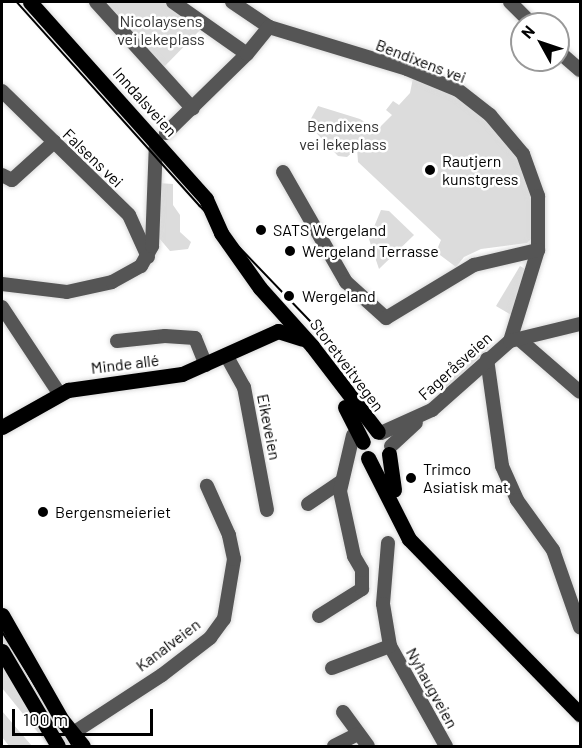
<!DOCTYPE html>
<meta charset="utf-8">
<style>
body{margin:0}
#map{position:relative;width:582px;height:748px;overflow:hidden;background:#fff;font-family:Barlow,sans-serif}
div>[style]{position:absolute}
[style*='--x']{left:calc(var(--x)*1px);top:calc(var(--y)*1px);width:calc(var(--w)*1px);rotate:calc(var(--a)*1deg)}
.green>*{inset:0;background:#dcdcdc}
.roads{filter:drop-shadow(0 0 2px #dbdbdb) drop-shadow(0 0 2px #dbdbdb)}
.minor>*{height:14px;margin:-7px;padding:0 7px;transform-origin:7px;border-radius:7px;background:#555}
.major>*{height:15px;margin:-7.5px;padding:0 7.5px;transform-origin:7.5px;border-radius:7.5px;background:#000}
.tram>*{height:1.5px;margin:-0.75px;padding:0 0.75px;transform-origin:0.75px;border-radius:0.75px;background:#000}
.dots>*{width:16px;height:16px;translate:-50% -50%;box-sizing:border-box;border:3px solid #fff;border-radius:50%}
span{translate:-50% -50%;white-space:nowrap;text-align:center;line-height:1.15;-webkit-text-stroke:5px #fff;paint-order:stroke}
.park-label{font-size:16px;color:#333}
.street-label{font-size:16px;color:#000}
.poi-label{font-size:16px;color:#000}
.left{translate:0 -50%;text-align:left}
.frame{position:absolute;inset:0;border:3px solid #000;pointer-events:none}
.north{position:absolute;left:510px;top:12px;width:60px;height:60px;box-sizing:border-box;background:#fff;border:2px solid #999;border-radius:50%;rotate:310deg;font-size:16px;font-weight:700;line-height:24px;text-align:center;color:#000}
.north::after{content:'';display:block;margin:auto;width:21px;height:27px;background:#000;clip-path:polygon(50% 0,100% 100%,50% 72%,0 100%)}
.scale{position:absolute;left:12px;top:709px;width:141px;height:27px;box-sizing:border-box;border:3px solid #000;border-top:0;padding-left:8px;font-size:18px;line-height:21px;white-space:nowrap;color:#000;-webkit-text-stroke:4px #fff;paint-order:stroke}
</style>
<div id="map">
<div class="green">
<div style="clip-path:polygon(103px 2px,165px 2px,202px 28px,161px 70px)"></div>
<div style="clip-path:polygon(413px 78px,454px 95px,477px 110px,513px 147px,534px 194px,532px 238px,527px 243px,481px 249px,464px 257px,456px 267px,436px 252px,441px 240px,358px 162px,357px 148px,347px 157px,338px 156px,308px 124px,318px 106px,360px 119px,376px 129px,373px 134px,392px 115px,386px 110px,393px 101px,399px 105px,410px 93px)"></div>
<div style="clip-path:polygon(158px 183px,173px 184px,173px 205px,180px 215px,180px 232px,191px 242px,188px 249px,170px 251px,159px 238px)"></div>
<div style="clip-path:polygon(381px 210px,389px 211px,414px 235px,379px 269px,369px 239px)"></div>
<div style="clip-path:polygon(520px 266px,525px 269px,513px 316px,496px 306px)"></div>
<div style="clip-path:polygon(489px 337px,491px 345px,449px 388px,437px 391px)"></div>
<div style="clip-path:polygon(2px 620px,80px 746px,61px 746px,2px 646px)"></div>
<div style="clip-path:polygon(2px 655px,55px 746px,49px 746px,2px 688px)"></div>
<div style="clip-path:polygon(2px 711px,19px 731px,32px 746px,9px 746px,2px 737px)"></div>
</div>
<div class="roads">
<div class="minor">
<div style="--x:96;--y:2;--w:144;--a:47.8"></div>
<div style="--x:173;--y:2;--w:90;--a:35.1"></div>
<div style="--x:232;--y:2;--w:45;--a:34"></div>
<div style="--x:269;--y:27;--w:144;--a:16.9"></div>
<div style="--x:407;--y:69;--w:55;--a:22.4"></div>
<div style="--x:458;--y:90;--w:41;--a:38"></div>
<div style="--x:490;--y:115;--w:51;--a:49.8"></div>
<div style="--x:523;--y:154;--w:45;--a:70.3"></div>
<div style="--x:538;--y:196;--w:54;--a:90"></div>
<div style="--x:538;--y:250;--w:95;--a:107.1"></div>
<div style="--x:510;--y:2;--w:31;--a:45"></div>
<div style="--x:558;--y:51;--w:29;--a:41"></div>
<div style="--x:2;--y:91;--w:177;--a:44.3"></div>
<div style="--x:129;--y:215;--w:46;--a:65.7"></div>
<div style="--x:166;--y:133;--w:113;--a:-44.3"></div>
<div style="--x:247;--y:54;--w:35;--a:-51"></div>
<div style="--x:283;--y:172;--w:127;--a:60.2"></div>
<div style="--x:346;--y:282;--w:54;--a:42"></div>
<div style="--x:386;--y:318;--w:103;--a:-31.1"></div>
<div style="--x:474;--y:265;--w:66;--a:-13.2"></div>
<div style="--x:2;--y:175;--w:11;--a:27"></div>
<div style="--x:12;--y:180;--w:57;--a:-42.1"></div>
<div style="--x:2;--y:284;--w:65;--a:7"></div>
<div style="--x:67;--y:292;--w:46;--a:-12.5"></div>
<div style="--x:112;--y:282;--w:33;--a:-29"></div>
<div style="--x:141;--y:266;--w:23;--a:-61"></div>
<div style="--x:152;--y:246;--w:105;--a:-87.8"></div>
<div style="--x:2;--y:307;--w:103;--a:56.5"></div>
<div style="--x:520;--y:340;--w:79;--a:40.9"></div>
<div style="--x:117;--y:341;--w:48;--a:-5.9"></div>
<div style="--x:165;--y:336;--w:30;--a:4"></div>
<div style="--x:195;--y:338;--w:29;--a:68"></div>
<div style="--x:226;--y:355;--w:37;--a:61"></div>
<div style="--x:244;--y:387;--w:125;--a:79.4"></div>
<div style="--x:487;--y:359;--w:108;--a:82"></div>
<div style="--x:502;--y:466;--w:37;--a:66"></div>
<div style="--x:517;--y:500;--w:62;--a:54.2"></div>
<div style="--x:553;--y:550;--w:82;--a:70.7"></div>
<div style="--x:381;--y:433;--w:56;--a:-24.3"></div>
<div style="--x:432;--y:410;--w:104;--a:-41.5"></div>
<div style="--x:510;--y:341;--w:72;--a:-13.7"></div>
<div style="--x:391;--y:446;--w:34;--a:-43"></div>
<div style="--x:308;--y:504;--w:41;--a:-34.1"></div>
<div style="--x:388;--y:543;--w:61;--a:94.7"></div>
<div style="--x:383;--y:604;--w:43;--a:80.5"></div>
<div style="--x:390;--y:646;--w:115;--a:60.8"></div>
<div style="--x:319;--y:616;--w:51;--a:-32.1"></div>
<div style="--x:362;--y:589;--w:19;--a:-90"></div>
<div style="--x:362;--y:570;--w:16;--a:-120"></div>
<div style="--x:354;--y:556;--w:66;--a:-102.2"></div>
<div style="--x:340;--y:491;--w:57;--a:-76.9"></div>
<div style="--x:332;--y:668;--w:62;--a:-20.8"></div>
<div style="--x:343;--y:712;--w:42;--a:53.7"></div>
<div style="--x:73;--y:733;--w:106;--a:-33.1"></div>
<div style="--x:162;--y:675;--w:61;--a:-37.6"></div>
<div style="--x:210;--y:638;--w:24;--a:-54"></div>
<div style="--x:224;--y:619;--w:61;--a:-80.5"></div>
<div style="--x:234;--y:559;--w:25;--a:-102"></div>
<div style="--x:229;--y:535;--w:54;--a:-114.2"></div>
<div style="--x:334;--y:746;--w:25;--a:-27"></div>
</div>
<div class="major">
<div style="--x:30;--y:2;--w:264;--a:48.2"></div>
<div style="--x:206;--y:199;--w:37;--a:66"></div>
<div style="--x:221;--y:233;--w:67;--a:54.7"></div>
<div style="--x:260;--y:288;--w:78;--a:48.1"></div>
<div style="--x:312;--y:346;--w:108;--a:52.5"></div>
<div style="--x:345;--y:407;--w:39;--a:63"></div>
<div style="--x:2;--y:427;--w:76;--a:-29.3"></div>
<div style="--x:68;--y:390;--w:115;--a:-8"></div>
<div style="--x:182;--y:374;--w:105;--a:-24.1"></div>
<div style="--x:278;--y:331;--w:25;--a:18"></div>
<div style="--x:389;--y:454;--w:36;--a:82"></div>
<div style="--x:368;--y:458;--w:91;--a:63.2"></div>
<div style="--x:409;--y:539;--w:245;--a:45.7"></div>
<div style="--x:2;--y:615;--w:121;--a:60.3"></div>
<div style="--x:62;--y:720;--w:33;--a:51"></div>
<div style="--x:2;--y:651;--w:110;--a:59.5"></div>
</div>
</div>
<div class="tram">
<div style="--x:17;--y:2;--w:274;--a:48.1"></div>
<div style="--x:200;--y:206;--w:195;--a:46.2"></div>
<div style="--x:2;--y:631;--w:135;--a:58.3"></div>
</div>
<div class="dots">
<div style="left:430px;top:170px;background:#000"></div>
<div style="left:261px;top:230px;background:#000"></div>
<div style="left:290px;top:251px;background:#000"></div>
<div style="left:289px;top:296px;background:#000"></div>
<div style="left:411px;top:478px;background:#000"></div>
<div style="left:43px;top:512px;background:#000"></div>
</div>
<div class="park-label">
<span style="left:161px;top:30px">Nicolaysens<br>vei lekeplass</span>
<span style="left:343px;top:135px">Bendixens<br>vei lekeplass</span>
</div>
<div class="street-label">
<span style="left:421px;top:61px;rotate:21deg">Bendixens vei</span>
<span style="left:145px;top:102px;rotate:48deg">Inndalsveien</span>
<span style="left:93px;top:158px;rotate:44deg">Falsens vei</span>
<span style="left:125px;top:364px;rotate:-7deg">Minde allé</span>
<span style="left:347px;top:365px;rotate:53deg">Storetveitvegen</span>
<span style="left:455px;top:366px;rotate:-42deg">Fageråsveien</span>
<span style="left:269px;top:427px;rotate:79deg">Eikeveien</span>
<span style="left:168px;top:645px;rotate:-37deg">Kanalveien</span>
<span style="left:432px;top:688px;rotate:61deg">Nyhaugveien</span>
</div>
<div class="poi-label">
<span class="left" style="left:442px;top:170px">Rautjern<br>kunstgress</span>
<span class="left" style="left:273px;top:230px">SATS Wergeland</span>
<span class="left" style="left:302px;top:251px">Wergeland Terrasse</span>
<span class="left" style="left:302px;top:296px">Wergeland</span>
<span class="left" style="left:423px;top:478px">Trimco<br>Asiatisk mat</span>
<span class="left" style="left:55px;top:512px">Bergensmeieriet</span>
</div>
<div class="frame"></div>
<div class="north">N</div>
<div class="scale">100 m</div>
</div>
